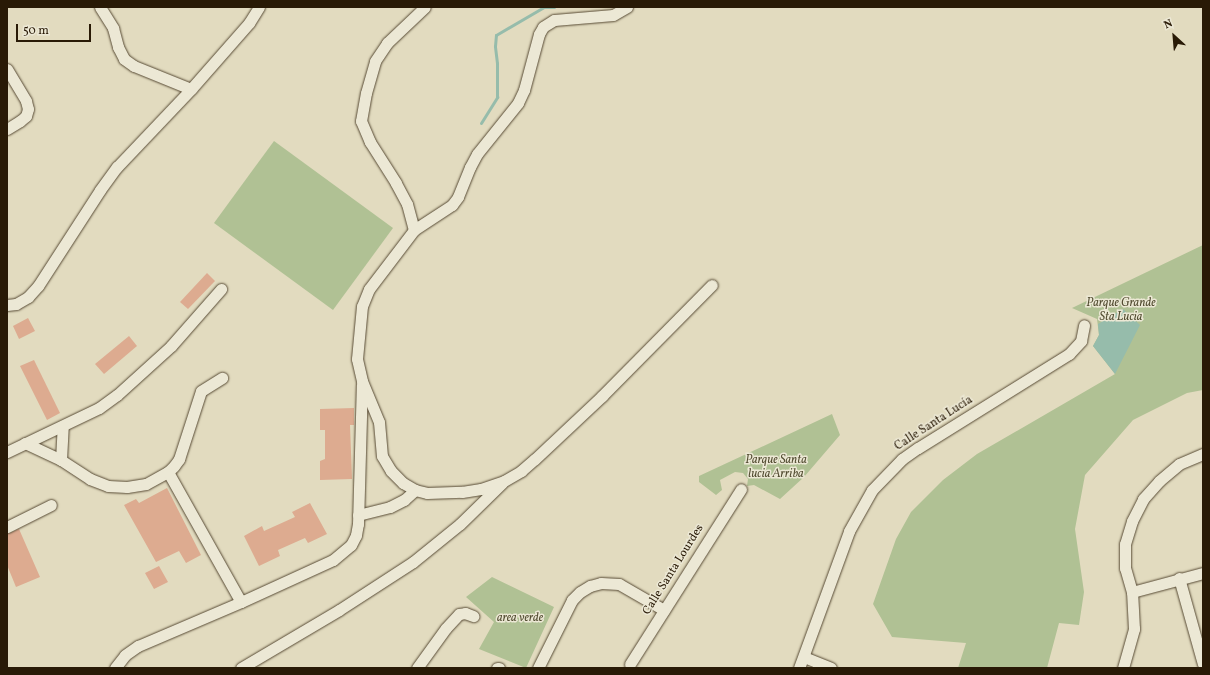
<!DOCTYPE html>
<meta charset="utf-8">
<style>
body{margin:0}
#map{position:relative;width:1210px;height:675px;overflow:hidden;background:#e2dbbf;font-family:Vollkorn,serif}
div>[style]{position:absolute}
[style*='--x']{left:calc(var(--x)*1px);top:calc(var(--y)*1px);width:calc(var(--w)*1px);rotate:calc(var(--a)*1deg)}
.green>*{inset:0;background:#b0c194}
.water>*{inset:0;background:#96bcab}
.stream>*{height:3px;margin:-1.5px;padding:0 1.5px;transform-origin:1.5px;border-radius:1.5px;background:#96bcab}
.building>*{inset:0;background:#ddab90}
.roads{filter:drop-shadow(0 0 1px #574a34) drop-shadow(0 0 1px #574a34)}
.minor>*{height:11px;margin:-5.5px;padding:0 5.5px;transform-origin:5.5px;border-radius:5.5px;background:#ece8d5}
span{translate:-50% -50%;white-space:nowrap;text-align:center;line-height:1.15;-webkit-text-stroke:3px #ece8d5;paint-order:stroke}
.park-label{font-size:12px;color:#524c31;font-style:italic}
.street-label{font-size:12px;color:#291a06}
.frame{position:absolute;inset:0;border:8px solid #291a06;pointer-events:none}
.north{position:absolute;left:1154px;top:16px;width:40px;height:40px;-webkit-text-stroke:3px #ece8d5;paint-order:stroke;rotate:334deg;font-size:11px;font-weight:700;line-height:16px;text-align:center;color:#291a06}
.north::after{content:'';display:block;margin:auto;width:14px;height:18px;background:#291a06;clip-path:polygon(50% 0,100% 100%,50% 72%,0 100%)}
.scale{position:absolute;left:16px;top:24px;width:75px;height:18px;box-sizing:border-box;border:2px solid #291a06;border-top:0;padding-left:5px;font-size:12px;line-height:14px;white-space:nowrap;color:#291a06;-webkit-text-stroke:3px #ece8d5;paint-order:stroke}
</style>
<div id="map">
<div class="green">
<div style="clip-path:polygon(274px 141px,393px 228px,333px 310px,214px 223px)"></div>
<div style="clip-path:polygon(1203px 245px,1203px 390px,1187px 393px,1133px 420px,1085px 475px,1075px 529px,1084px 592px,1079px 625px,1059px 623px,1047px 668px,958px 668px,966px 643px,892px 637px,873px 604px,896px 539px,911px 512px,943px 480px,977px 454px,1115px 374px,1093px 346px,1099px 335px,1097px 319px,1072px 308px)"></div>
<div style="clip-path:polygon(832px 414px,840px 435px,804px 477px,780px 499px,754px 485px,747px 486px,748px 479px,743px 473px,735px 472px,720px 480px,722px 490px,716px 495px,699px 482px,699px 476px)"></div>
<div style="clip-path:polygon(492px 577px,554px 607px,526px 668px,479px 649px,494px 622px,466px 597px)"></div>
</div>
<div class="water">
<div style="clip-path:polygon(1123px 309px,1140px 325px,1115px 374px,1093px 346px,1099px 335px,1098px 324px)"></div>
</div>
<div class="stream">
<div style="--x:481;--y:123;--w:31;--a:-58"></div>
<div style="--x:497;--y:97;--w:34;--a:-90"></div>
<div style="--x:497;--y:63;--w:17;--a:-97"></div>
<div style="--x:495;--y:46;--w:11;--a:-85"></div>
<div style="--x:496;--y:35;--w:56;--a:-30.3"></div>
<div style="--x:544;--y:7;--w:10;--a:0"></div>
</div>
<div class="building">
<div style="clip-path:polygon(207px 273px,215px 281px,188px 309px,180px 302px)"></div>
<div style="clip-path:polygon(28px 318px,35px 331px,19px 339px,13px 326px)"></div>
<div style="clip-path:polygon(129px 336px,137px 346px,104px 374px,95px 364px)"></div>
<div style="clip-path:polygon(34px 360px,60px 413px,47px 420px,20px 366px)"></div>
<div style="clip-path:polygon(354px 408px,354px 425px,350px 425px,352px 479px,320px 480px,320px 461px,325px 459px,325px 430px,320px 430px,320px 409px)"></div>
<div style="clip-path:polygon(167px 488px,201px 555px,186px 563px,179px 551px,156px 562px,124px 505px,136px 499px,139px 503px)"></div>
<div style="clip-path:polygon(310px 503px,327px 534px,308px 543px,305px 538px,278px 550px,280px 556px,259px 566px,244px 536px,262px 526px,264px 531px,295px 517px,292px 512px)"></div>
<div style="clip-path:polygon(19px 529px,40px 577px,16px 587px,7px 565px,7px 534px)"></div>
<div style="clip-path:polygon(159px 566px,168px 582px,154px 589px,145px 573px)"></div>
</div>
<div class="roads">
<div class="minor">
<div style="--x:100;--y:7;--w:25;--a:58"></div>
<div style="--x:113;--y:28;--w:20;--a:75"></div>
<div style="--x:118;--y:47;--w:13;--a:63"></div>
<div style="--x:124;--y:59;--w:12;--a:35"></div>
<div style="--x:134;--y:66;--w:61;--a:22"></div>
<div style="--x:191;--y:89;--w:88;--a:-48.7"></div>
<div style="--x:249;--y:23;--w:19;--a:-58"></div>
<div style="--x:627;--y:7;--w:16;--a:150"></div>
<div style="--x:613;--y:15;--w:59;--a:175.2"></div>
<div style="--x:554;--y:20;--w:13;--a:148"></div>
<div style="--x:543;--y:27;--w:8;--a:120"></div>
<div style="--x:539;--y:34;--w:58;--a:105"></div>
<div style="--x:524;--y:90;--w:14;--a:115"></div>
<div style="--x:518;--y:103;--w:65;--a:128.8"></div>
<div style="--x:477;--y:154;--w:15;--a:118"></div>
<div style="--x:470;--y:167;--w:32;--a:112"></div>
<div style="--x:458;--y:197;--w:10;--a:127"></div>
<div style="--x:452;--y:205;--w:45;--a:146.7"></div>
<div style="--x:414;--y:230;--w:74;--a:127.3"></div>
<div style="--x:369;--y:289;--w:18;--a:112"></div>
<div style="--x:362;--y:306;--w:53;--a:95.4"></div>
<div style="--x:357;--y:359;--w:23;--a:77"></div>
<div style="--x:362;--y:381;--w:44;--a:67.5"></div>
<div style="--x:379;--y:422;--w:34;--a:85"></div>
<div style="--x:382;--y:456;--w:17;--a:59"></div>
<div style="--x:391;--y:471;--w:17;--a:45"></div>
<div style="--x:403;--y:483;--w:14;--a:30"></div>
<div style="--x:415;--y:490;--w:12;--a:14"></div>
<div style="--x:427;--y:493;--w:35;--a:-2"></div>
<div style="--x:462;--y:492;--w:19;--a:-9"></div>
<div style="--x:481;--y:489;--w:24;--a:-19"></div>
<div style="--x:504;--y:481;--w:20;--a:-30"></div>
<div style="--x:521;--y:471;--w:18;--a:-41"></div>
<div style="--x:535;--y:459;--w:92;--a:-43.2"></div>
<div style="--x:602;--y:396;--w:156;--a:-45.3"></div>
<div style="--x:7;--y:69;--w:37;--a:59"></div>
<div style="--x:26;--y:101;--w:8;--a:76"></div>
<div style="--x:28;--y:109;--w:7;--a:106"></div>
<div style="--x:26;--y:116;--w:8;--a:140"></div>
<div style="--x:20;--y:121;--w:15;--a:148"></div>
<div style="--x:414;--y:230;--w:27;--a:-105"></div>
<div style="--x:407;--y:204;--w:24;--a:-118"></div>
<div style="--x:396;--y:183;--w:49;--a:-122.4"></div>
<div style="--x:370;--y:142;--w:23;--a:-113"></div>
<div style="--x:361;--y:121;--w:28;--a:-80"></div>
<div style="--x:366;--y:93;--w:33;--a:-74"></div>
<div style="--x:375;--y:61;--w:22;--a:-56"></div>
<div style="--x:387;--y:43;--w:52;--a:-43.5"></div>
<div style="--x:7;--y:305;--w:9;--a:-6"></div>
<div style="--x:16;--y:304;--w:14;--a:-30"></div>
<div style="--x:28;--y:297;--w:15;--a:-48"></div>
<div style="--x:38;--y:286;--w:114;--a:-57.1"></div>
<div style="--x:100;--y:190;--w:29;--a:-54"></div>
<div style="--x:117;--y:167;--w:108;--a:-46.5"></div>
<div style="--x:25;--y:443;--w:40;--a:25"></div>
<div style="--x:61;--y:460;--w:35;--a:33"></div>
<div style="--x:90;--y:479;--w:19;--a:21"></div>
<div style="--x:108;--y:486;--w:19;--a:3"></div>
<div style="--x:127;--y:487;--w:19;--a:-9"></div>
<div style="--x:146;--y:484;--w:25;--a:-29"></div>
<div style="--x:168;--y:472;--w:8;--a:-45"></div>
<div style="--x:174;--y:466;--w:9;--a:-54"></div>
<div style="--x:179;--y:459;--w:71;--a:-72.1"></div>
<div style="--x:201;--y:391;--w:25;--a:-32"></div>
<div style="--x:7;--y:452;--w:102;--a:-25.6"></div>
<div style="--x:99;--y:408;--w:22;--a:-36"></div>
<div style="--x:117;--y:395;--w:73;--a:-42.2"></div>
<div style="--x:171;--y:346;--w:76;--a:-48.7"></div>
<div style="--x:61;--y:460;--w:34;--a:-87"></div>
<div style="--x:168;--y:472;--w:149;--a:60.7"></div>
<div style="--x:241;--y:602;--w:101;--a:-24.5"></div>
<div style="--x:333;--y:560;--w:23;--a:-40"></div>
<div style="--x:351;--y:545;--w:11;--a:-63"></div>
<div style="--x:356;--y:535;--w:11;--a:-80"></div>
<div style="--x:358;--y:524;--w:139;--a:-88.4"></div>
<div style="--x:358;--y:515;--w:33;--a:-14"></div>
<div style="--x:390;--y:507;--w:16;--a:-27"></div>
<div style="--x:404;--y:500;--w:15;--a:-42"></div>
<div style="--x:7;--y:527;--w:49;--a:-26.6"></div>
<div style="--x:1179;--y:578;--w:89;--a:74.4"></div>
<div style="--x:1132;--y:592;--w:73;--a:-15"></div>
<div style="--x:804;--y:657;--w:29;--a:22"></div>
<div style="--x:630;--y:664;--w:207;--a:-57.6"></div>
<div style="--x:115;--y:668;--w:16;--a:-52"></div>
<div style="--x:125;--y:655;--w:16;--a:-35"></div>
<div style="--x:138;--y:646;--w:112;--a:-23.1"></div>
<div style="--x:241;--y:668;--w:114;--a:-30.6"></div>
<div style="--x:339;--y:610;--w:88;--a:-33"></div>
<div style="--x:413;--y:562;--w:60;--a:-39"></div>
<div style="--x:460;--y:524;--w:59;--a:-44.3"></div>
<div style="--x:417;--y:668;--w:49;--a:-54.1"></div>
<div style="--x:446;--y:628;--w:19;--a:-47"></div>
<div style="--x:459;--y:614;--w:6;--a:-9"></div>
<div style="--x:465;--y:613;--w:9;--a:21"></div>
<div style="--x:497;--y:668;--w:2;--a:0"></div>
<div style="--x:538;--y:668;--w:76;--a:-63.4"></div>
<div style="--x:572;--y:600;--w:11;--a:-45"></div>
<div style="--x:580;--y:592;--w:12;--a:-31"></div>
<div style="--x:590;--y:586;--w:11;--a:-15"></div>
<div style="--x:601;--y:583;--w:18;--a:3"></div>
<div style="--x:619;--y:584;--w:52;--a:30"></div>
<div style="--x:799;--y:668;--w:146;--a:-69.9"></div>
<div style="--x:849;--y:531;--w:47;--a:-60.7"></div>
<div style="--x:872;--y:490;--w:43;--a:-45.9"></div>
<div style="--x:902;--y:459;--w:19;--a:-35"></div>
<div style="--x:918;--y:448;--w:178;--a:-31.9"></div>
<div style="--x:1069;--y:354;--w:18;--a:-47"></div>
<div style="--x:1081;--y:341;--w:16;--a:-79"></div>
<div style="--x:1123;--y:668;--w:41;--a:-74.2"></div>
<div style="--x:1134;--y:629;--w:37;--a:-93"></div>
<div style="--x:1132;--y:592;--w:25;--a:-106"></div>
<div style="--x:1125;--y:568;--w:24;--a:-90"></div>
<div style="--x:1125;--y:544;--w:24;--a:-73"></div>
<div style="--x:1132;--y:521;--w:25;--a:-63"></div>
<div style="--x:1143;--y:499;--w:24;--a:-48"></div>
<div style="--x:1159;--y:481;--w:26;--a:-40"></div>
<div style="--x:1179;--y:464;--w:26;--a:-23"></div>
</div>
</div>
<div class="park-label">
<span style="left:1121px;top:311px">Parque Grande<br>Sta Lucia</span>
<span style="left:776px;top:468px">Parque Santa<br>lucia Arriba</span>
<span style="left:520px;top:619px">area verde</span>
</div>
<div class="street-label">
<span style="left:934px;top:424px;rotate:-33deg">Calle Santa Lucía</span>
<span style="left:674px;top:570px;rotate:-58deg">Calle Santa Lourdes</span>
</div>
<div class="frame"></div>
<div class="north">N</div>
<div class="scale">50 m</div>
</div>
